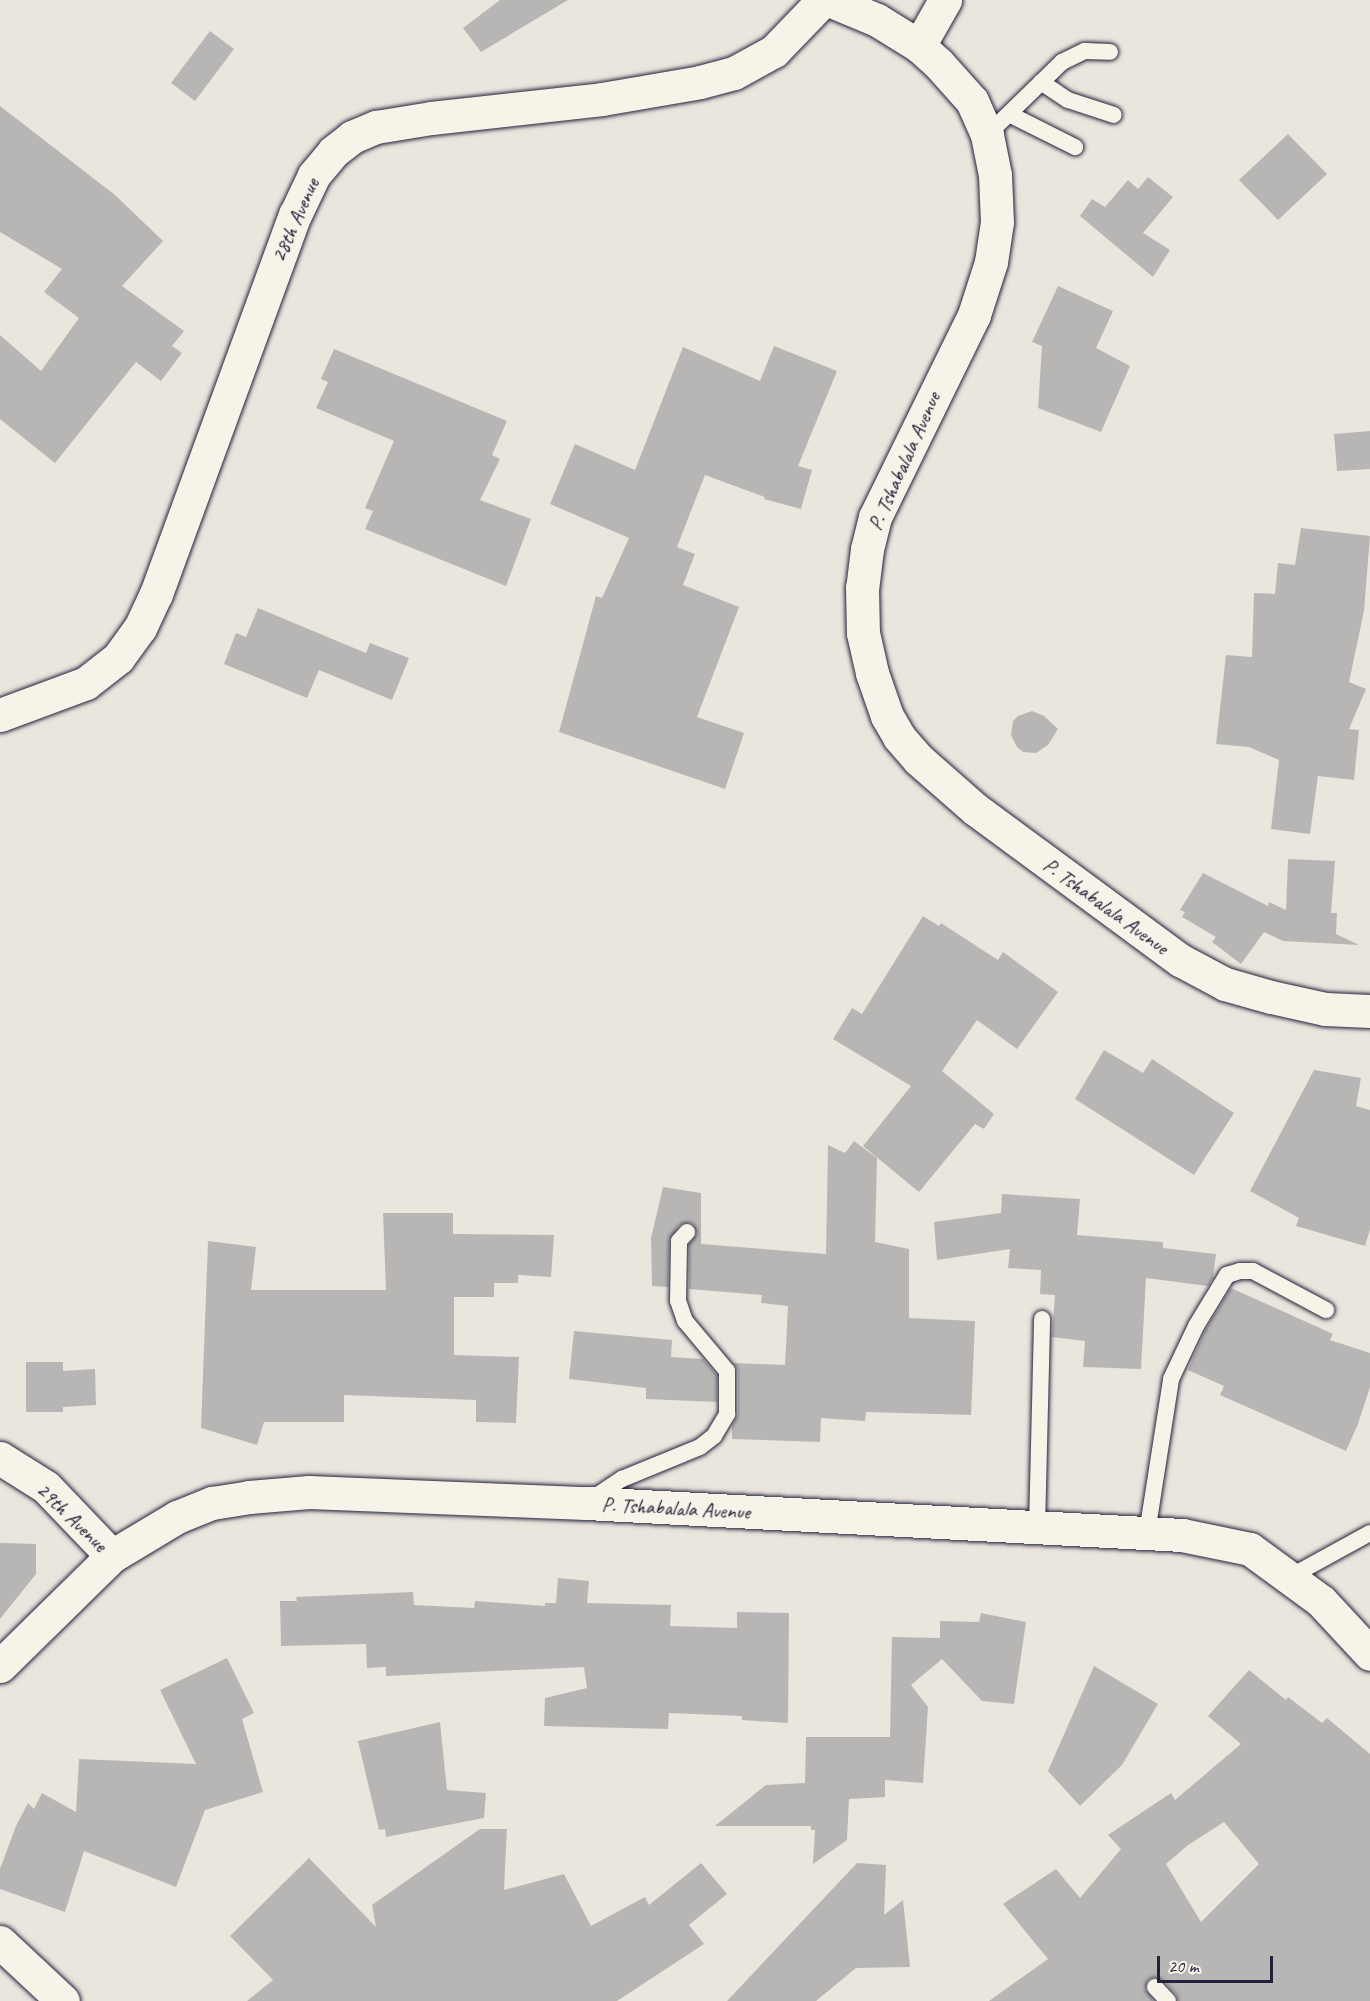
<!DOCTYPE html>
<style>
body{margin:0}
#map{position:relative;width:1370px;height:2001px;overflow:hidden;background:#eae6de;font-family:Caveat,sans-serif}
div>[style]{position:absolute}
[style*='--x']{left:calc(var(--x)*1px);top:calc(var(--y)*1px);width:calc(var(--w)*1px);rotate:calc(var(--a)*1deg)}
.building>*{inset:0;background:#b8b6b5}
.roads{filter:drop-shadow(0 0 2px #22223b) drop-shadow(0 0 2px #22223b)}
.service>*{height:16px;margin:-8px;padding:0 8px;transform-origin:8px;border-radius:8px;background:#f7f3e8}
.minor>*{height:33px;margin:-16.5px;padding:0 16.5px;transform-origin:16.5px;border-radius:16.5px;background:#f7f3e8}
span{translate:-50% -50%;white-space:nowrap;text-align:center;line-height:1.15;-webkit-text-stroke:6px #f7f3e8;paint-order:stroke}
.street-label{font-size:21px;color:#22223b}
.scale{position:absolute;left:1157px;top:1956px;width:116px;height:27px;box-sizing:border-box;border:3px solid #22223b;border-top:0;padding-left:8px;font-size:18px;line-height:21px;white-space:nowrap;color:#22223b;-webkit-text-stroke:4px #f7f3e8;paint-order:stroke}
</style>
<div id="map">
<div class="building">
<div style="clip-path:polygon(500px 0,568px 0,481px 52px,463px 28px)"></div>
<div style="clip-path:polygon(210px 31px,234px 49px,195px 101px,171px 83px)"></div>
<div style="clip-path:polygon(0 106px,115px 195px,163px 241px,122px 286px,184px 331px,172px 346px,182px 353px,161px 381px,136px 362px,55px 463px,0 419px,0 335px,41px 371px,79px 318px,44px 292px,62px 269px,0 232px)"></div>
<div style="clip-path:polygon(1288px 134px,1327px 174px,1278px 220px,1239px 180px)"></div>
<div style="clip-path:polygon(1148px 177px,1173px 197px,1143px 233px,1170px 250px,1153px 277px,1080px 216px,1092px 199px,1105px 207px,1128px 180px,1138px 189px)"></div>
<div style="clip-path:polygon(1058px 286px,1113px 311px,1096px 348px,1130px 366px,1101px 432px,1038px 408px,1042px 346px,1032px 342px)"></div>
<div style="clip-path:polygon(774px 346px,837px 371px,798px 466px,812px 470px,801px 509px,764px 499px,765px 497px,705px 475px,677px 547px,695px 554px,683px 585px,739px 607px,697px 717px,744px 733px,725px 789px,559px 732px,596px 596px,602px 598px,629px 538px,550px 504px,575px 444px,635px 470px,683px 347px,760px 381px)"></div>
<div style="clip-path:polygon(334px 349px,507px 421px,492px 455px,500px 459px,480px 500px,531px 519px,506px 586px,365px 529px,373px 511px,365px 508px,394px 441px,316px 408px,328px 382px,321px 379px)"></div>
<div style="clip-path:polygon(1370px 431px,1370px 469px,1337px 471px,1334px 434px)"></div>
<div style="clip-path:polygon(1301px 528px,1370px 536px,1364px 611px,1349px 682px,1366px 689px,1349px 729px,1359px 730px,1354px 780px,1318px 776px,1310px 834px,1271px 829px,1279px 760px,1249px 747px,1216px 744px,1226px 655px,1252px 657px,1254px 593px,1275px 594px,1278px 563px,1295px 565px)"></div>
<div style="clip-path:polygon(258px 608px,366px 653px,370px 643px,409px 658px,392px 700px,319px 670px,307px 698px,224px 664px,236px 633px,246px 637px)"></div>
<div style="clip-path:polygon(1032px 711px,1044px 716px,1058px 729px,1048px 745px,1036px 753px,1023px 752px,1017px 747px,1011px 735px,1013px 721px,1018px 716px)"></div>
<div style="clip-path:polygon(1288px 859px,1335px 861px,1331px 913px,1337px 913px,1336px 934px,1359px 945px,1283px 941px,1264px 932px,1241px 964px,1212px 942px,1216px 937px,1182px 917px,1185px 912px,1180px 910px,1203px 873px,1268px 906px,1269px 902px,1286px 910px)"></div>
<div style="clip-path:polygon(923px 916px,939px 926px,941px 923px,998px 960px,1003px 952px,1058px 992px,1017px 1049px,977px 1020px,942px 1071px,994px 1114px,984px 1129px,975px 1124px,919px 1192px,863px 1146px,911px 1086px,833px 1039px,852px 1008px,862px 1014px)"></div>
<div style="clip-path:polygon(1104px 1050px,1143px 1073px,1152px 1059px,1234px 1113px,1194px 1175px,1075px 1099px)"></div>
<div style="clip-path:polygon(1314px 1070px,1361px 1078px,1356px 1106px,1370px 1110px,1370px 1229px,1365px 1246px,1296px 1226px,1299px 1218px,1250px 1191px)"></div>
<div style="clip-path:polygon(854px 1141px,877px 1158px,875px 1242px,909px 1249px,909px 1318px,975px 1321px,971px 1415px,866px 1412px,865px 1421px,821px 1418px,820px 1442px,732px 1439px,732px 1426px,738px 1414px,738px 1371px,734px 1363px,785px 1365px,788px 1306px,761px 1303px,762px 1295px,689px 1289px,689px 1245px,697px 1234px,694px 1225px,689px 1222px,679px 1225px,669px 1240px,668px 1287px,652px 1286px,651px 1238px,663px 1187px,701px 1193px,701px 1244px,826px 1254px,828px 1145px,845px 1153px)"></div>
<div style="clip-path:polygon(1002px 1194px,1080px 1199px,1077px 1235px,1163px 1242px,1163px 1248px,1216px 1254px,1213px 1278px,1208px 1286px,1146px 1278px,1141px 1369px,1083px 1367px,1085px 1341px,1052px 1337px,1055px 1295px,1040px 1294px,1041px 1270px,1008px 1268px,1010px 1249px,937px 1260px,934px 1222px,1001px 1213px)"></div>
<div style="clip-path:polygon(383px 1213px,453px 1213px,453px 1234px,554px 1235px,551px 1277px,518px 1275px,518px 1283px,494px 1283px,494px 1297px,454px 1297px,454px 1355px,519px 1357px,516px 1423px,476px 1422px,476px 1400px,344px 1395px,344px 1422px,264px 1422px,257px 1445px,201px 1428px,208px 1241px,256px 1247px,251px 1290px,386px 1290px)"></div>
<div style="clip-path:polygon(1231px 1288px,1333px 1334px,1330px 1340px,1370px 1353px,1370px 1387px,1358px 1424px,1346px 1451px,1220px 1395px,1224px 1386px,1188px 1370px,1205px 1331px)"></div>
<div style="clip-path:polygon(574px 1331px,672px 1340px,671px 1357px,703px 1359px,717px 1375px,717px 1402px,646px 1399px,646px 1388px,569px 1379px)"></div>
<div style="clip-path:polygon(26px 1362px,63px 1362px,63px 1371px,95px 1369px,96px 1405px,63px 1407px,63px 1412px,26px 1412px)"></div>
<div style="clip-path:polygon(0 1543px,36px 1544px,36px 1574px,0 1619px)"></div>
<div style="clip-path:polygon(558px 1578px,589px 1581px,587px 1603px,671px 1605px,670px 1626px,737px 1628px,737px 1612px,789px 1613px,788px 1723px,742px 1720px,742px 1716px,669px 1713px,668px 1729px,544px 1726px,545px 1698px,587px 1688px,584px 1667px,386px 1676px,386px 1667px,367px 1668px,366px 1644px,281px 1646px,280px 1601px,297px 1601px,296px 1597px,413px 1592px,414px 1605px,474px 1608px,475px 1601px,545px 1606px,545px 1603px,556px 1603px)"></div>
<div style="clip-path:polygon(981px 1613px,1026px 1622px,1014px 1704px,982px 1701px,942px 1659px,911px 1685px,928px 1707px,923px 1783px,885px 1780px,885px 1797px,849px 1799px,847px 1840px,813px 1864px,815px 1830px,811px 1830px,811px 1826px,715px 1826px,766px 1785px,805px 1783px,806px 1737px,890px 1737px,892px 1637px,940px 1638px,940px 1621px,979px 1622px)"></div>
<div style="clip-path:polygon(227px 1658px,254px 1713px,242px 1719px,263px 1792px,205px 1810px,176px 1887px,84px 1851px,65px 1912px,0 1889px,0 1869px,16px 1826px,28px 1803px,34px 1809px,42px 1793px,76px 1812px,79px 1759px,196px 1764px,160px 1690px)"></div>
<div style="clip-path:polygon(1094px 1666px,1158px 1704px,1122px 1765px,1080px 1806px,1048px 1771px)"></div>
<div style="clip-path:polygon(evenodd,1249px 1670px,1286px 1700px,1288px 1697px,1322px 1723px,1327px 1718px,1370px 1754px,1370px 2001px,1178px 2001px,1176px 1994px,1163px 1980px,1153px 1977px,1147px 1980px,1145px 1989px,1154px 2001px,989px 2001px,1048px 1959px,1003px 1904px,1056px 1869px,1080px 1898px,1121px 1849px,1108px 1835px,1171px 1793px,1175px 1800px,1241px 1744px,1208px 1716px,1249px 1670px,1224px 1822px,1259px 1864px,1201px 1922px,1166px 1864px,1188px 1845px,1224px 1822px)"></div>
<div style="clip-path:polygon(440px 1722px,447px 1790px,486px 1793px,484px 1818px,386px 1837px,385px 1829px,379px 1830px,358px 1741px)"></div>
<div style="clip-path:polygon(480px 1829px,507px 1829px,504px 1890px,564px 1874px,591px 1926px,645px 1897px,649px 1905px,701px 1863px,727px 1894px,689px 1925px,704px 1944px,617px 2001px,247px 2001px,273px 1980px,230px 1936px,309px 1858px,376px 1927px,372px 1905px)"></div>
<div style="clip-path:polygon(857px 1863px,886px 1865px,884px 1915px,903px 1900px,910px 1967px,856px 1968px,816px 2001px,727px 2001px)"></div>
</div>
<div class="roads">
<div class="service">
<div style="--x:1041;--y:82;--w:32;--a:34"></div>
<div style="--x:1068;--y:100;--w:48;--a:18.1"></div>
<div style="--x:1009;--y:114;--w:74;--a:26.6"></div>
<div style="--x:987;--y:135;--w:105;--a:-44.2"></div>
<div style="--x:1062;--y:62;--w:25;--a:-26"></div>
<div style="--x:1085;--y:51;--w:25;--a:2"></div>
<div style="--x:592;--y:1499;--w:36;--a:-34"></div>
<div style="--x:622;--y:1479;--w:84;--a:-22.3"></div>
<div style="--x:700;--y:1447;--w:18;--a:-38"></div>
<div style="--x:714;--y:1436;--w:26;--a:-59"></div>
<div style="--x:727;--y:1414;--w:43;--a:-90"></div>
<div style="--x:727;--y:1371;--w:65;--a:-130"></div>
<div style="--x:685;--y:1321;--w:21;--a:-109"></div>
<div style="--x:678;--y:1301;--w:60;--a:-89"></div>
<div style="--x:679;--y:1241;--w:12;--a:-48"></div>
<div style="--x:1037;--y:1528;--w:209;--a:-88.6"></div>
<div style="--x:1147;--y:1533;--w:156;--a:-81.1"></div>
<div style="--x:1171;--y:1379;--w:59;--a:-64.7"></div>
<div style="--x:1196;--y:1326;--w:60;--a:-58.7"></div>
<div style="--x:1227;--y:1275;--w:14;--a:-17"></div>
<div style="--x:1240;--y:1271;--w:13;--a:0"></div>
<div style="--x:1253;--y:1271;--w:83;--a:28.1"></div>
<div style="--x:1290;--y:1577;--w:91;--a:-28.8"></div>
<div style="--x:1155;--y:1987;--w:19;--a:47"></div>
</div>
<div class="minor">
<div style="--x:829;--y:0;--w:52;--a:22.6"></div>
<div style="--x:877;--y:20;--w:49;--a:31.8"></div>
<div style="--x:919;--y:46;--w:25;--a:42"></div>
<div style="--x:938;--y:63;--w:51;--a:48.2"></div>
<div style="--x:972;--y:101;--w:37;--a:66"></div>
<div style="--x:987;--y:135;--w:41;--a:78.7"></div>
<div style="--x:995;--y:175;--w:47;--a:87.6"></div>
<div style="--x:997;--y:222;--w:40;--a:98.5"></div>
<div style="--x:991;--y:262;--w:56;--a:107.8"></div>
<div style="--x:974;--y:315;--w:225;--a:116.1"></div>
<div style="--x:875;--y:517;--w:33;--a:104"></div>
<div style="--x:867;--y:549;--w:38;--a:97"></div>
<div style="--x:862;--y:587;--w:46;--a:88.8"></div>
<div style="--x:863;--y:633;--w:41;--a:77.3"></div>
<div style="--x:872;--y:673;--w:46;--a:70.8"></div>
<div style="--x:887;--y:716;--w:24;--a:60"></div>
<div style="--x:899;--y:737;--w:29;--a:49"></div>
<div style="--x:918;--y:759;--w:76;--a:41.3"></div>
<div style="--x:975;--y:809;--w:255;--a:36.4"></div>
<div style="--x:1180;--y:960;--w:51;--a:28.1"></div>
<div style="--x:1225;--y:984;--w:48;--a:15.8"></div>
<div style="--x:1271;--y:997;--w:55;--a:12.5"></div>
<div style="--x:1325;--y:1009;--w:45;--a:2.5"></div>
<div style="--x:919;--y:46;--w:53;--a:-60.5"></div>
<div style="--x:0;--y:715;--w:92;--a:-20.4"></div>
<div style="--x:86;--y:683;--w:41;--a:-38"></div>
<div style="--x:118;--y:658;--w:37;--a:-54"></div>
<div style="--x:140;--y:628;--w:38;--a:-65"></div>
<div style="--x:156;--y:594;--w:404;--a:-69.9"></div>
<div style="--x:295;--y:215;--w:44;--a:-64.6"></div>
<div style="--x:314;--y:175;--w:30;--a:-50"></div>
<div style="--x:333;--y:152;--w:24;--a:-38"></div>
<div style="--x:352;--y:137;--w:26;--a:-23"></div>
<div style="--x:376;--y:127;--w:56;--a:-9.3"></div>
<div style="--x:431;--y:118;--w:172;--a:-6.3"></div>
<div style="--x:602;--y:99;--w:99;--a:-9.8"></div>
<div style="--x:700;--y:82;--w:35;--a:-15"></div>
<div style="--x:734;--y:73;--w:46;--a:-28.8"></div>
<div style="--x:774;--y:51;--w:71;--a:-46.1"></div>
<div style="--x:0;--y:1458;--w:54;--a:32.2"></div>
<div style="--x:46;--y:1487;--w:95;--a:46.3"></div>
<div style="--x:0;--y:1666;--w:157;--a:-44.5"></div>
<div style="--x:112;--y:1556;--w:76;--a:-31"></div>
<div style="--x:177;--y:1517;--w:38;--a:-22"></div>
<div style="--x:212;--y:1503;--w:37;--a:-9"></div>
<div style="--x:249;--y:1497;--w:60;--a:-4.8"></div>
<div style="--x:309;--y:1492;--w:277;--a:2.3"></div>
<div style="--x:586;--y:1503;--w:597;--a:3.07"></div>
<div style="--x:1182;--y:1535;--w:69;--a:11.6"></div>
<div style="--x:1250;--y:1549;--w:88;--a:36.2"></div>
<div style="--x:1321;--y:1601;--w:72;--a:47.2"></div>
<div style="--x:0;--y:1942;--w:86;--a:43.1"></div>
</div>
</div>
<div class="street-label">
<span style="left:295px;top:220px;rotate:-66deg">28th Avenue</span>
<span style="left:904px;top:461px;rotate:-66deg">P. Tshabalala Avenue</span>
<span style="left:1106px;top:906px;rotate:36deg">P. Tshabalala Avenue</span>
<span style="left:676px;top:1508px;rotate:3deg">P. Tshabalala Avenue</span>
<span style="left:72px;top:1517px;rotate:44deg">29th Avenue</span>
</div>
<div class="scale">20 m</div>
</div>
